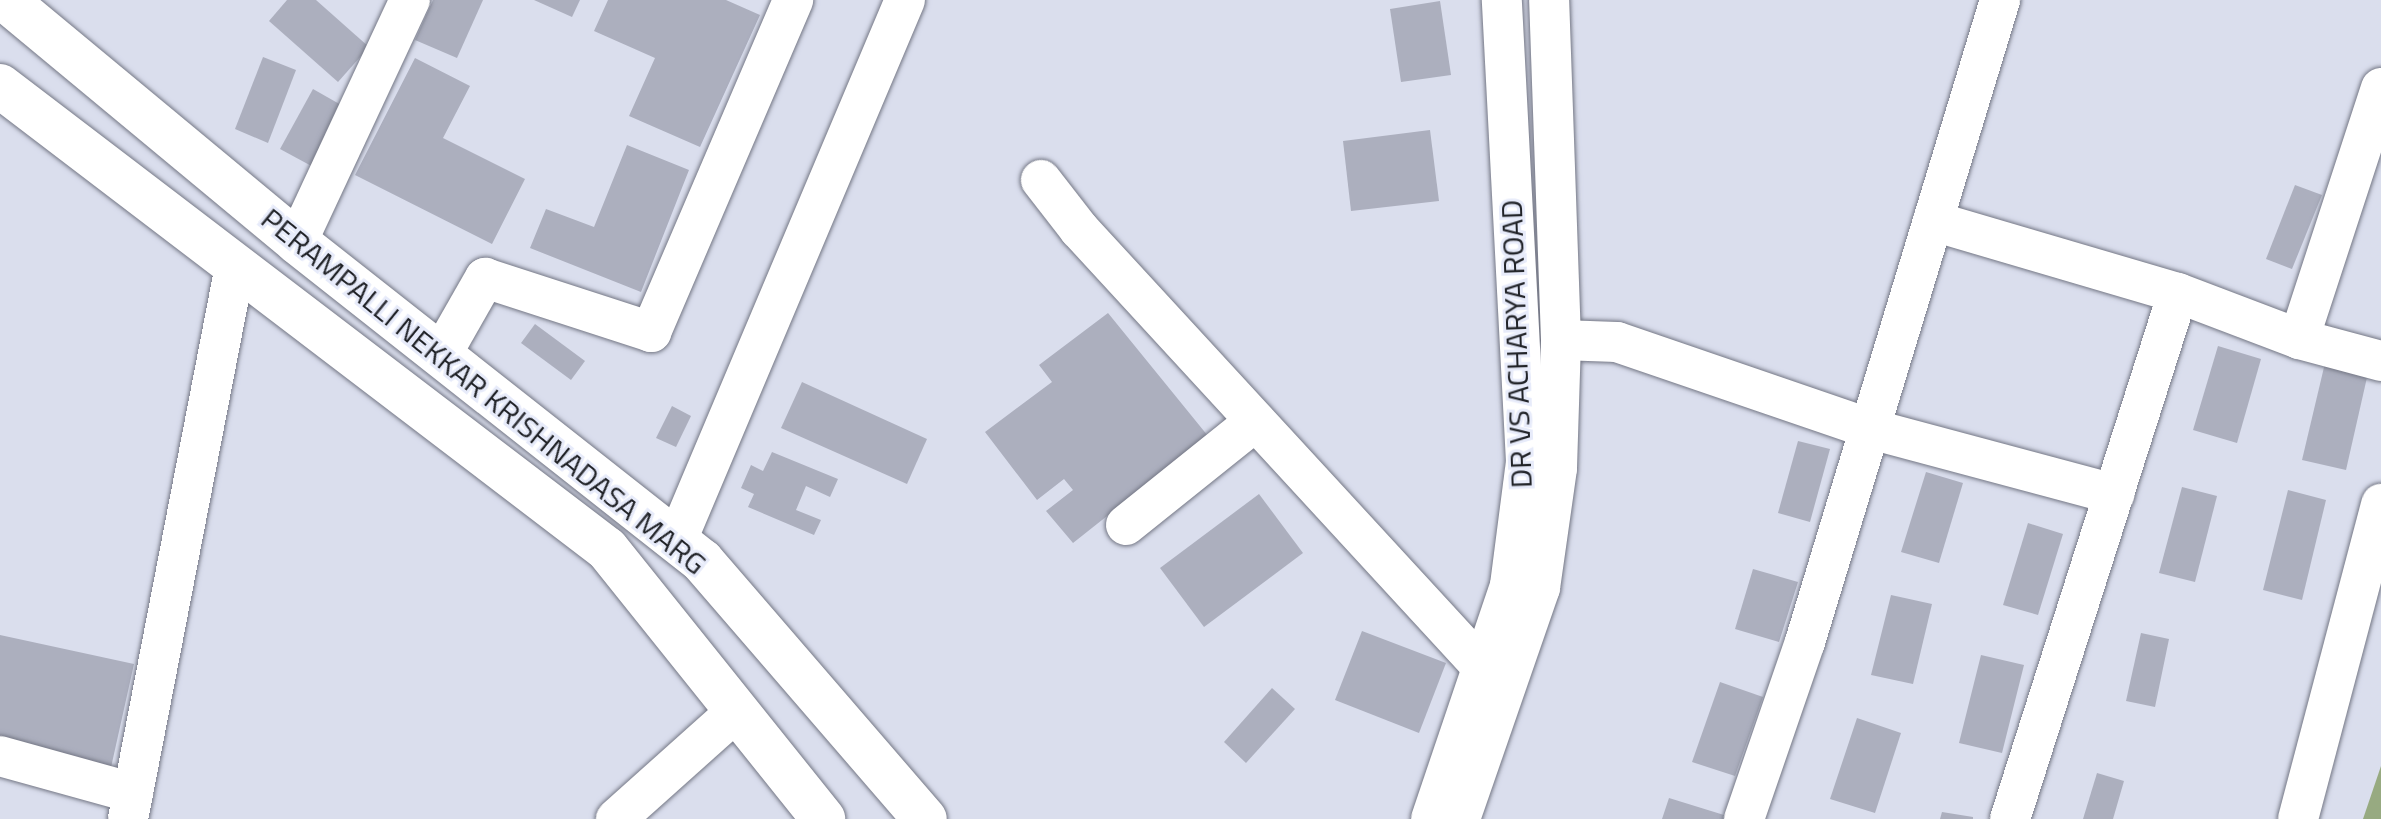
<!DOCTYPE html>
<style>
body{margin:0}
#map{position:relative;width:2381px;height:819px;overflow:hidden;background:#dadeed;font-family:"Titillium Web",sans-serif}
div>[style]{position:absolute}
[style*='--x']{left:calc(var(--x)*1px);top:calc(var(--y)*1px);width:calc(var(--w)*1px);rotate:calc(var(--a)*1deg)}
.forest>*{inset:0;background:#97aa81}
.building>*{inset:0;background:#acafbe}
.roads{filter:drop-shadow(0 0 2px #747785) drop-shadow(0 0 2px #747785)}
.minor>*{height:40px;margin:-20px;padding:0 20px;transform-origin:20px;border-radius:20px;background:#fff}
.major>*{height:44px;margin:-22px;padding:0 22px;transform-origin:22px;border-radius:22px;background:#fff}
span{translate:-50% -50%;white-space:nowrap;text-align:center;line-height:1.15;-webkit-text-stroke:6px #e7ebfa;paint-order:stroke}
.street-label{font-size:30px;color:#212328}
</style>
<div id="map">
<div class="forest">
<div style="clip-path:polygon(2381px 766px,2381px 819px,2363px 819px)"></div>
</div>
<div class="building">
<div style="clip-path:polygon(287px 0,316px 0,369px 47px,338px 82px,269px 21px)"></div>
<div style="clip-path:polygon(433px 0,483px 0,457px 58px,415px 40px)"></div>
<div style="clip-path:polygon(534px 0,580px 0,572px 17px)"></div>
<div style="clip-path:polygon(608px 0,726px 0,760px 15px,700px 147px,629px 116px,655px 58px,594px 31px)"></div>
<div style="clip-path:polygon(1440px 1px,1451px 75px,1401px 82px,1390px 9px)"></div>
<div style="clip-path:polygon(263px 57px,296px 70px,268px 143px,235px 129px)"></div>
<div style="clip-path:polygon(415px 58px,470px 86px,443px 138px,525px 179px,492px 244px,355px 175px)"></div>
<div style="clip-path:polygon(313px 89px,350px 110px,317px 169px,280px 149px)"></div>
<div style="clip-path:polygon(1430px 130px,1439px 201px,1351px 211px,1343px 141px)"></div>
<div style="clip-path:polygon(627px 145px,689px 170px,641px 292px,530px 248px,546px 209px,594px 227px)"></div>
<div style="clip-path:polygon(2295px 185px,2322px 195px,2292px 269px,2266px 259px)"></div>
<div style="clip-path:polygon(1108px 313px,1208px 436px,1073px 543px,1046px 511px,1073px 490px,1064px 479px,1037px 500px,985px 432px,1052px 382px,1039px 365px)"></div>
<div style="clip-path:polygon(535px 324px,585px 361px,571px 380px,521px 343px)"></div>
<div style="clip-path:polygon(2218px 346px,2261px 359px,2237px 443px,2193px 430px)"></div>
<div style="clip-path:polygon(2325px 363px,2368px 373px,2346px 470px,2302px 460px)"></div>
<div style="clip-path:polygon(802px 382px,927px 439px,907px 484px,781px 428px)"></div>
<div style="clip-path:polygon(672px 406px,691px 416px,676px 447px,656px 438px)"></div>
<div style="clip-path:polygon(1798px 441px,1830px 449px,1810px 522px,1778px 513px)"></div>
<div style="clip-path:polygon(772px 452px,838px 479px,830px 497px,806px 486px,796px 510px,821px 520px,814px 535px,748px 507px,754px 494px,741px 488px,751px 465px,763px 471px)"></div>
<div style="clip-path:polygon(1926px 472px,1963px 483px,1939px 563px,1901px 552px)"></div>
<div style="clip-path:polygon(2182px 487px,2217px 496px,2195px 582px,2159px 573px)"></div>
<div style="clip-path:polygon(2288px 490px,2326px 500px,2302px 600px,2263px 590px)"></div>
<div style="clip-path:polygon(1259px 494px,1303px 553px,1204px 627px,1160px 568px)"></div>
<div style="clip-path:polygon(2028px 523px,2063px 534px,2038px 615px,2003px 605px)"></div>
<div style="clip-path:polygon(1753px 569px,1798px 582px,1779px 642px,1735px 629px)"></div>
<div style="clip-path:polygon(1891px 595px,1932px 604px,1913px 684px,1871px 675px)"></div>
<div style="clip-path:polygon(1362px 631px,1446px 663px,1419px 733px,1335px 700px)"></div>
<div style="clip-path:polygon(2141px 633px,2169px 639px,2155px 707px,2126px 701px)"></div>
<div style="clip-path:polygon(0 635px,134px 664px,110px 772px,0 747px)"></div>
<div style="clip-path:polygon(1981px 655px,2024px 665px,2002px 753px,1959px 743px)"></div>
<div style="clip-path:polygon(1720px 682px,1763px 697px,1735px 776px,1692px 762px)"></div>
<div style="clip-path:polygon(1272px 688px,1295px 709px,1246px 763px,1224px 742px)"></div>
<div style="clip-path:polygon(1857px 718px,1901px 733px,1875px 813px,1830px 799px)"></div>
<div style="clip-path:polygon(2097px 773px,2124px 781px,2113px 819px,2083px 819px)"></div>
<div style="clip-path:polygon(1669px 798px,1724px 815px,1723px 819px,1662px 819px)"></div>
<div style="clip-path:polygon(1942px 812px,1973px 817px,1973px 819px,1940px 819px)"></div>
</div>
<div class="roads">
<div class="minor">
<div style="--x:2381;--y:88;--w:264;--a:108.1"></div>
<div style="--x:2299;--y:339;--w:85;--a:15"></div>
<div style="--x:1041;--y:180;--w:62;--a:52.2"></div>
<div style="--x:1079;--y:229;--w:597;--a:47.38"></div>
<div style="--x:1933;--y:221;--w:255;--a:16.4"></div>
<div style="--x:297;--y:242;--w:267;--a:-65"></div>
<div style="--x:1561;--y:340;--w:56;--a:2"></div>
<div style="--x:1617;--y:342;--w:268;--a:18.9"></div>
<div style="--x:1871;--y:429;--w:252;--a:15"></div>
<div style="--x:441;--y:355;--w:89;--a:-60.3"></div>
<div style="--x:485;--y:278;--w:175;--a:18"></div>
<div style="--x:651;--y:332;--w:361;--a:-66.8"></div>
<div style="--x:1126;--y:525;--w:166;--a:-38.7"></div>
<div style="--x:677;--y:540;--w:586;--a:-67.11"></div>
<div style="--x:0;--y:756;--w:138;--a:15.5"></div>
<div style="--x:128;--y:819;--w:563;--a:-79.05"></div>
<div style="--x:616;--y:819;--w:162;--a:-41.8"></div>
<div style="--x:1431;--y:819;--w:247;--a:-71.3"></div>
<div style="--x:1510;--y:585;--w:124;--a:-82.6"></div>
<div style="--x:1526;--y:462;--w:463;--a:-93"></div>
<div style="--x:1460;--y:819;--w:244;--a:-70.9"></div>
<div style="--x:1540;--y:588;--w:121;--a:-81.9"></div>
<div style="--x:1557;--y:468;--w:128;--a:-88.2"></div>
<div style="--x:1561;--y:340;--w:340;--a:-92"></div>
<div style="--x:1744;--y:819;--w:187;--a:-71"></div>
<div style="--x:1805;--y:642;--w:671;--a:-73.1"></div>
<div style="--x:2010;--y:819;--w:552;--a:-72.29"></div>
<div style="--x:2178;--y:293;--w:129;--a:20.8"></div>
<div style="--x:2298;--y:819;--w:326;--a:-75.2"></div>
</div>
<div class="major">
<div style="--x:6;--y:0;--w:378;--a:39.7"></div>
<div style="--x:297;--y:242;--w:516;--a:38.23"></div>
<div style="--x:702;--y:561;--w:341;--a:49.2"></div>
<div style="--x:0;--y:86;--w:763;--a:37.34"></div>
<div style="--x:607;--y:549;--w:346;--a:51.3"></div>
</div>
</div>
<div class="street-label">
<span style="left:1516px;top:344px;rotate:-92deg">DR VS ACHARYA ROAD</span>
<span style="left:484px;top:391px;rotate:39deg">PERAMPALLI NEKKAR KRISHNADASA MARG</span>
</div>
</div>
